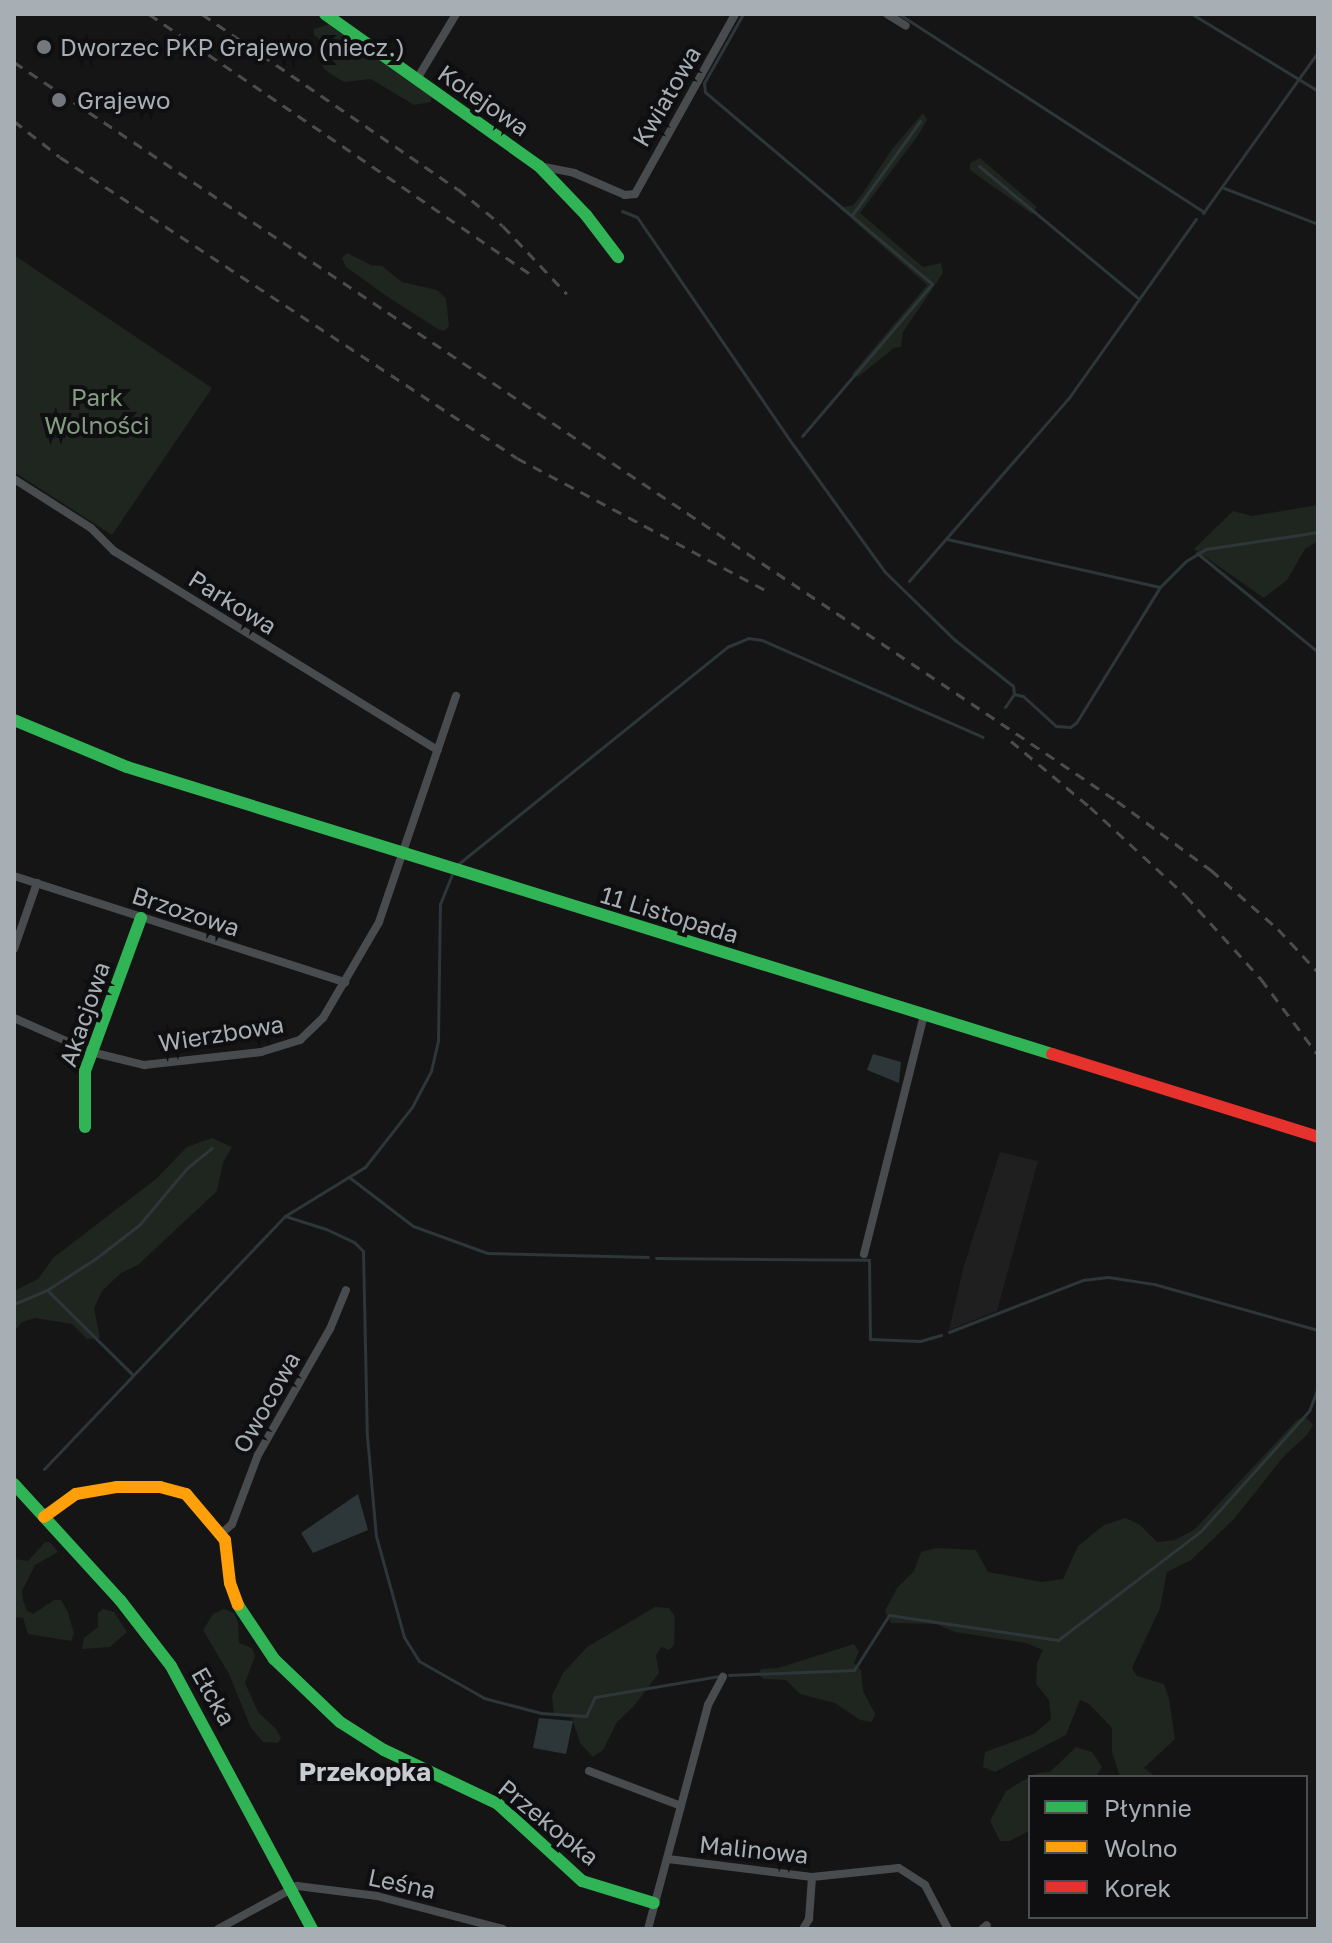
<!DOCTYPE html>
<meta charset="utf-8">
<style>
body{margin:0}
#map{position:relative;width:1332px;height:1943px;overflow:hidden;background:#151515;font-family:"Golos Text",sans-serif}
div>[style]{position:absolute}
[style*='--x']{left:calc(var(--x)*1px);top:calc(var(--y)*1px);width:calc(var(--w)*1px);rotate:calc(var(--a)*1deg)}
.built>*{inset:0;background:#1f1f20}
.green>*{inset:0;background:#1f251f}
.water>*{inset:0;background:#2d3639}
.stream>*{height:3px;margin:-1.5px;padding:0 1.5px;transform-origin:1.5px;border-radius:1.5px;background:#2d3639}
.street>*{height:8px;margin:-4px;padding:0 4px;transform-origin:4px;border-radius:4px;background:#494c4e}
.fast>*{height:12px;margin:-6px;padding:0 6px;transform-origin:6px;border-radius:6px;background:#30b455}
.slow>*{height:12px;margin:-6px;padding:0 6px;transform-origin:6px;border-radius:6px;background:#ff9f0a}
.jam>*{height:12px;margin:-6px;padding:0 6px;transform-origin:6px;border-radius:6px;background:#e5322d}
.rail>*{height:3px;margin-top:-1.5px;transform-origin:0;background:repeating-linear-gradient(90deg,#4b4c4e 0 10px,transparent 0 18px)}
.dots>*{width:22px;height:22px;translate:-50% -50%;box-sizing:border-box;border:4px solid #0f0f11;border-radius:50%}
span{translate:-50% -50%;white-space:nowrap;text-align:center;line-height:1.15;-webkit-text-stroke:8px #0f0f11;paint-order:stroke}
.poi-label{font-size:24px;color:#a7aeb4}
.left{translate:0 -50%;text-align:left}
.street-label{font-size:24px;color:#a7aeb4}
.park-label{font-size:24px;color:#849d81}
.neighbourhood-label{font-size:26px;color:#c8ccd1;font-weight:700}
.frame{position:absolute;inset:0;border:16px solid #a7aeb4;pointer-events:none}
.legend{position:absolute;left:1028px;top:1775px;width:280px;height:144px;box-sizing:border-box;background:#0f0f11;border:2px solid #4c4f52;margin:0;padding:10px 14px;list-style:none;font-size:24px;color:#a7aeb4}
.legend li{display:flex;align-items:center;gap:16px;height:40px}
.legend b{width:40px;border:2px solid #4c4f52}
</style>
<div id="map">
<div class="built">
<div style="clip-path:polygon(1000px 1152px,1038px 1161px,997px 1311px,949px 1330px,963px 1269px)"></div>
</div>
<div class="green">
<div style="clip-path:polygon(329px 24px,432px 94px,431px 102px,414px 105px,371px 79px,344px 82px,334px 76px,324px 69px,320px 57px,327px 45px,314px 35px,314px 29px)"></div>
<div style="clip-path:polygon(923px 113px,927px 120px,917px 137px,860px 213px,923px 267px,941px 263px,943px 273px,903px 332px,901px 347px,894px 348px,858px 377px,852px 374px,927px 285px,839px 208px,853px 205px,863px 193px,892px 149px)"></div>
<div style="clip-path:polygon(980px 158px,1037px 207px,1032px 214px,970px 170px,970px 163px)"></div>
<div style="clip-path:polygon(347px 253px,371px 265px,382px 266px,402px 282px,437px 290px,446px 298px,449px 326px,444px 331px,438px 329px,385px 295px,346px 267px,342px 258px)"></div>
<div style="clip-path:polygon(14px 255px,212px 388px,112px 535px,14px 472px)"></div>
<div style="clip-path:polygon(1318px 505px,1318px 541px,1305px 549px,1287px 580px,1264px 598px,1194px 549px,1233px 511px,1252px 516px)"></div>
<div style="clip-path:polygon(212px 1138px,232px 1147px,223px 1163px,217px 1191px,138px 1265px,121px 1273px,102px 1291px,94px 1308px,100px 1338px,87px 1339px,72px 1324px,35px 1318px,22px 1322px,14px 1332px,14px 1291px,38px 1279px,53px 1258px,156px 1179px,187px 1147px)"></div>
<div style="clip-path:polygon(1305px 1416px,1313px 1425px,1307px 1435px,1285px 1455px,1234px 1519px,1191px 1560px,1167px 1572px,1160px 1608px,1132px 1668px,1137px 1676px,1164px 1684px,1169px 1699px,1175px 1739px,1144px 1768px,1156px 1777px,1120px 1777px,1112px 1752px,1112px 1728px,1089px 1704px,1080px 1700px,1066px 1735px,995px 1772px,983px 1767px,985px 1752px,1034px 1734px,1051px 1719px,1049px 1700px,1036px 1684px,1037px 1663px,1043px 1650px,1026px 1643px,955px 1632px,936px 1624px,891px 1623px,885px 1611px,897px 1588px,914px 1571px,921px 1552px,936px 1548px,976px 1550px,988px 1572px,1042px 1582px,1063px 1579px,1078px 1546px,1104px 1525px,1125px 1518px,1139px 1524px,1157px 1542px,1175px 1540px,1195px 1529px,1296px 1421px)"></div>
<div style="clip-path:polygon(45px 1542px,50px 1542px,58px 1552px,35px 1565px,22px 1591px,23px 1600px,27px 1611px,33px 1614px,54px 1600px,61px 1600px,68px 1612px,74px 1634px,71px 1641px,28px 1634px,23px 1618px,14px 1617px,14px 1559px,28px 1561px)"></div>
<div style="clip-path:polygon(655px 1607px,669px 1608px,675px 1617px,674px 1645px,669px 1650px,661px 1647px,656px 1656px,659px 1673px,633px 1707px,617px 1722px,603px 1750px,593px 1757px,580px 1743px,572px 1718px,554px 1715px,552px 1696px,563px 1673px,587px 1647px)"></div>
<div style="clip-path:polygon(103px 1609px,114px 1612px,127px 1632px,110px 1647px,82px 1649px,84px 1638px,98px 1627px,98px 1613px)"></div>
<div style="clip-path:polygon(224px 1609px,234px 1613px,238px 1622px,239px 1643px,252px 1648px,255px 1656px,245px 1683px,258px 1712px,277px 1730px,281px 1738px,278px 1743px,263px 1742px,251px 1728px,229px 1674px,203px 1630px,213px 1614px)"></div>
<div style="clip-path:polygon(854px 1644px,859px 1651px,854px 1663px,861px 1670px,863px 1691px,875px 1714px,872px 1722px,860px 1720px,835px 1703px,800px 1694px,786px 1680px,763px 1679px,758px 1674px,761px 1669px,778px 1668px)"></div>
<div style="clip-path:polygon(1076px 1747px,1092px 1752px,1102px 1767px,1096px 1777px,1030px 1777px,1030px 1830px,1010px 1841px,1000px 1841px,990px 1821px,1006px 1791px,1022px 1781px,1038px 1773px,1050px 1772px)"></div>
</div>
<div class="water">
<div style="clip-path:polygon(873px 1054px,901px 1062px,899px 1083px,867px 1070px)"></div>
<div style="clip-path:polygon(358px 1494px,368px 1530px,313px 1553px,301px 1533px)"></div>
<div style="clip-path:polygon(539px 1718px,573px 1721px,566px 1754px,533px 1748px)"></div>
</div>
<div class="stream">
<div style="--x:743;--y:14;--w:79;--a:119.5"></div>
<div style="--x:704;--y:83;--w:9;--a:84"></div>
<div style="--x:705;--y:92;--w:297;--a:40.2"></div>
<div style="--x:932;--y:284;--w:200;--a:130.5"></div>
<div style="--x:899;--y:14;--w:364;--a:33"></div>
<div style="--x:1192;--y:14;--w:148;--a:31.4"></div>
<div style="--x:979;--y:166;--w:208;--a:39.7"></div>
<div style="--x:1224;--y:188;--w:101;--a:21"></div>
<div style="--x:622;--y:211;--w:16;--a:22"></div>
<div style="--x:637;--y:217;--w:278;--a:55.6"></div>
<div style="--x:794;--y:446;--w:155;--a:54.2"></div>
<div style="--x:885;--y:572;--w:98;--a:44.2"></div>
<div style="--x:955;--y:640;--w:74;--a:38.4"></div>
<div style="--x:1013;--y:686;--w:8;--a:83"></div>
<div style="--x:1014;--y:694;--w:9;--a:13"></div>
<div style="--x:1023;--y:696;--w:45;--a:42.3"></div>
<div style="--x:1056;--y:726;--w:14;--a:4"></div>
<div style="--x:1070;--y:727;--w:7;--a:-34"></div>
<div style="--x:1076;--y:723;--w:160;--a:-58.3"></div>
<div style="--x:1160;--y:587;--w:37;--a:-45"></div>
<div style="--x:1186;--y:561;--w:23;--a:-31"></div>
<div style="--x:1206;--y:549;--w:113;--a:-8.6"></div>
<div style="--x:1203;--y:213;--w:198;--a:-54.5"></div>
<div style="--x:852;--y:215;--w:116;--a:-54.1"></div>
<div style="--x:947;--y:539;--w:218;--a:12.7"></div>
<div style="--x:1197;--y:553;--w:156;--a:39.3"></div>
<div style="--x:909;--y:581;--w:242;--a:-48.9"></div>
<div style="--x:1068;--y:399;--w:221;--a:-54.6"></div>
<div style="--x:1005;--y:707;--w:16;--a:-55"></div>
<div style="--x:457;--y:865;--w:347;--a:-38.9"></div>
<div style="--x:727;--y:647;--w:23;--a:-23"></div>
<div style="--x:748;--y:638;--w:14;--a:8"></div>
<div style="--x:762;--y:640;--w:241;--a:23.7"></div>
<div style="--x:349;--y:1177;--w:81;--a:37.4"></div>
<div style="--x:413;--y:1226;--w:79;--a:20"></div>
<div style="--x:487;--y:1253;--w:161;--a:1.4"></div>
<div style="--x:285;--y:1216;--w:43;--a:17.6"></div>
<div style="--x:326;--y:1229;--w:31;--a:25"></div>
<div style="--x:354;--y:1242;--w:13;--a:45"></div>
<div style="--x:363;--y:1251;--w:185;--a:88.8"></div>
<div style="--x:367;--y:1436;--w:100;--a:84.9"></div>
<div style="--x:376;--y:1536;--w:105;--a:74.5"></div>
<div style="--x:404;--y:1637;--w:28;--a:58"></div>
<div style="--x:419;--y:1661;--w:75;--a:29.6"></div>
<div style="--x:484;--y:1698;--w:59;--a:14.7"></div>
<div style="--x:541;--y:1713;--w:29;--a:4"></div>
<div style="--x:570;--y:1715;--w:16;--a:4"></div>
<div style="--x:586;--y:1716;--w:21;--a:-65"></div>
<div style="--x:595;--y:1697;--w:126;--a:-9.6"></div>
<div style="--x:656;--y:1258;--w:213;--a:0.5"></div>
<div style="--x:869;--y:1260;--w:79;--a:89.3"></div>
<div style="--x:870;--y:1339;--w:50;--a:2.3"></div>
<div style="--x:920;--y:1341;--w:22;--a:-16"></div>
<div style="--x:47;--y:1290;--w:120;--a:44.7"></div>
<div style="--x:14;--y:1304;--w:36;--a:-23"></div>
<div style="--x:47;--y:1290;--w:57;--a:-32.9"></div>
<div style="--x:95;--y:1259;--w:56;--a:-37.7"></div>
<div style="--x:139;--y:1225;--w:75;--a:-49.9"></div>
<div style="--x:187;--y:1168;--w:32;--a:-39"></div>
<div style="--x:949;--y:1332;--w:144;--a:-21.2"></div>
<div style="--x:1083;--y:1280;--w:25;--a:-7"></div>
<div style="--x:1108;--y:1277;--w:47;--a:8.7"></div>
<div style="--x:1154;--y:1284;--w:170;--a:15.7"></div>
<div style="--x:44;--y:1469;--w:349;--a:-46.4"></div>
<div style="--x:285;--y:1216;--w:94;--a:-31.5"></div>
<div style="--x:365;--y:1167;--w:76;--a:-51.9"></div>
<div style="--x:412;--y:1107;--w:41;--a:-62.2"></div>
<div style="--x:431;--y:1071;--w:31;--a:-77"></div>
<div style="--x:438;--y:1041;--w:137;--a:-89.2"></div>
<div style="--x:440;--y:904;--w:31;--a:-68"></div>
<div style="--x:729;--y:1675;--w:125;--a:-2.3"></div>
<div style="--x:854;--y:1670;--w:65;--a:-57.5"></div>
<div style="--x:889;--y:1615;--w:171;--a:8.4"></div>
<div style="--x:1058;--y:1640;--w:178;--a:-37.3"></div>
<div style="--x:1200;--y:1532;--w:163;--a:-48"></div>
<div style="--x:1309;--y:1411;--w:25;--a:-69"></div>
</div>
<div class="street">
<div style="--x:887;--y:14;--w:22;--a:32"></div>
<div style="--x:417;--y:79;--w:76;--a:-59"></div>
<div style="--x:539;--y:166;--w:36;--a:11"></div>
<div style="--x:574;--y:173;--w:56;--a:23.3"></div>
<div style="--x:625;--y:195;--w:10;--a:-6"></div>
<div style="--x:635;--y:194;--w:206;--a:-60.9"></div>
<div style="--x:14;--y:479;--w:91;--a:32.5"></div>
<div style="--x:91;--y:528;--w:33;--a:45"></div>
<div style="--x:114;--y:551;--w:380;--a:31.6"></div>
<div style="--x:14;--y:876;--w:348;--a:17.8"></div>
<div style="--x:14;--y:949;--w:70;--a:-70.8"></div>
<div style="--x:14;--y:1018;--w:84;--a:23.8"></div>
<div style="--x:91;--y:1052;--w:55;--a:13.8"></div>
<div style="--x:144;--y:1065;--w:118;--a:-6.3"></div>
<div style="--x:261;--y:1052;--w:41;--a:-17.1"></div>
<div style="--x:300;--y:1040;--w:32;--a:-44"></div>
<div style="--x:323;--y:1018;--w:111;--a:-59.7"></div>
<div style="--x:379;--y:922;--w:239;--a:-71.2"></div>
<div style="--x:864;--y:1254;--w:245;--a:-75.9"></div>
<div style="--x:222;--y:1533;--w:13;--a:-42"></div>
<div style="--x:232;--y:1524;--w:74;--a:-69.4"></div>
<div style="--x:258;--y:1455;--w:145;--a:-60.3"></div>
<div style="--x:330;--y:1329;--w:42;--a:-67.7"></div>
<div style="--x:589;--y:1771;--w:98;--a:20.8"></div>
<div style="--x:668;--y:1859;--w:145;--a:7.1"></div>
<div style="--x:812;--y:1877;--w:87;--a:-5.9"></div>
<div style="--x:899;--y:1868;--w:31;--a:33"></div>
<div style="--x:925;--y:1885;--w:50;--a:62.4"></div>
<div style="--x:218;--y:1929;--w:90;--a:-28.6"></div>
<div style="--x:297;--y:1886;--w:81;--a:7.1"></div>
<div style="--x:377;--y:1896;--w:130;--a:14.7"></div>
<div style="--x:648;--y:1929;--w:232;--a:-75"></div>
<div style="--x:708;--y:1705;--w:32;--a:-62"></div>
<div style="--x:803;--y:1929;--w:12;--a:-59"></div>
<div style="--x:809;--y:1919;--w:42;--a:-85.9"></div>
<div style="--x:982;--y:1929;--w:6;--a:-39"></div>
</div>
<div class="fast">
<div style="--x:325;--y:14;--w:262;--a:35.4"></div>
<div style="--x:539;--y:166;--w:68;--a:46.2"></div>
<div style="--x:586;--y:215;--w:53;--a:52.7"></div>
<div style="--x:14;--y:720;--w:122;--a:22.6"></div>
<div style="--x:127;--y:767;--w:969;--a:17.24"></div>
<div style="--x:85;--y:1127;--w:56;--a:-90"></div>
<div style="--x:85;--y:1071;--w:163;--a:-69.9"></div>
<div style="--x:14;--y:1484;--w:157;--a:47.6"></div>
<div style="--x:120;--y:1600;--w:83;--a:52.3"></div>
<div style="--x:171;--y:1666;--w:298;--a:61.8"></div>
<div style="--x:238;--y:1605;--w:65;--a:56.3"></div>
<div style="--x:274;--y:1659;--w:91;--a:43.7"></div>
<div style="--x:340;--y:1722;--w:52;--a:32.5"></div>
<div style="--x:384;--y:1750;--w:126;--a:25.3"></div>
<div style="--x:498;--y:1804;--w:114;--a:42.5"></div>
<div style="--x:582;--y:1881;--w:75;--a:17"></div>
</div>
<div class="slow">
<div style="--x:44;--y:1517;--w:39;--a:-36"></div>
<div style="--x:76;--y:1494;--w:42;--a:-9.7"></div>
<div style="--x:117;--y:1487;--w:43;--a:0"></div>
<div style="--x:160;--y:1487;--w:27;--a:15"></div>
<div style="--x:186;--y:1494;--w:60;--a:49.7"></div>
<div style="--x:225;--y:1540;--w:43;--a:83.4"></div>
<div style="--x:230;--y:1583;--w:23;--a:70"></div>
</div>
<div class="jam">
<div style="--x:1052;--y:1054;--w:279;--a:17.3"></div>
</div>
<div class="rail">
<div style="--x:149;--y:14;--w:466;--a:34.3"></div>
<div style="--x:202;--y:14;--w:310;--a:34.4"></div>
<div style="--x:458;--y:189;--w:58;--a:39.4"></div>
<div style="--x:503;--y:226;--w:93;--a:46.7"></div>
<div style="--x:14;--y:62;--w:1328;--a:33.82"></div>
<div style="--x:1117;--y:801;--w:117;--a:36.3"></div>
<div style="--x:1211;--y:870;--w:89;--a:41.4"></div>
<div style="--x:1278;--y:929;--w:59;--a:47.1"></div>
<div style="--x:14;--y:121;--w:58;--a:38"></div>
<div style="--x:60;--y:157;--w:547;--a:33.37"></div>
<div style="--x:517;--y:458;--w:281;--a:28"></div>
<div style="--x:1011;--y:741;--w:103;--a:39.9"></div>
<div style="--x:1090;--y:807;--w:131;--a:42.8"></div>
<div style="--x:1186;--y:896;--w:112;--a:47.9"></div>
<div style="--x:1261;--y:979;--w:95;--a:53.1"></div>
</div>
<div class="dots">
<div style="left:44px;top:47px;background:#74787c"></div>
<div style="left:59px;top:100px;background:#74787c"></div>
</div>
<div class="poi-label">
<span class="left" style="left:60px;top:47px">Dworzec PKP Grajewo (niecz.)</span>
<span class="left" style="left:77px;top:100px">Grajewo</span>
</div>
<div class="street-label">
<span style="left:666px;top:96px;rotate:-60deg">Kwiatowa</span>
<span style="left:484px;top:100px;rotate:35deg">Kolejowa</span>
<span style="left:233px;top:602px;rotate:32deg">Parkowa</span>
<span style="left:186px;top:911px;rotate:18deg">Brzozowa</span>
<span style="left:670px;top:914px;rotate:17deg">11 Listopada</span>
<span style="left:84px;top:1014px;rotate:-71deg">Akacjowa</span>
<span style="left:221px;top:1033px;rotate:-9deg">Wierzbowa</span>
<span style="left:266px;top:1402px;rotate:-61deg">Owocowa</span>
<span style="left:214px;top:1696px;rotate:60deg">Ełcka</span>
<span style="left:549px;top:1822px;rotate:39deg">Przekopka</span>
<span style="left:754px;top:1849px;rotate:6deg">Malinowa</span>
<span style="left:402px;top:1883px;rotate:12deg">Leśna</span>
</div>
<div class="park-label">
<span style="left:97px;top:411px">Park<br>Wolności</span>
</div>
<div class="neighbourhood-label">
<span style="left:365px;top:1772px">Przekopka</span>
</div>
<div class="frame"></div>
<ul class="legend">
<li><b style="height:10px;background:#30b455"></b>Płynnie</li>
<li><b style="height:10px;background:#ff9f0a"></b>Wolno</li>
<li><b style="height:10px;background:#e5322d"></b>Korek</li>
</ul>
</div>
